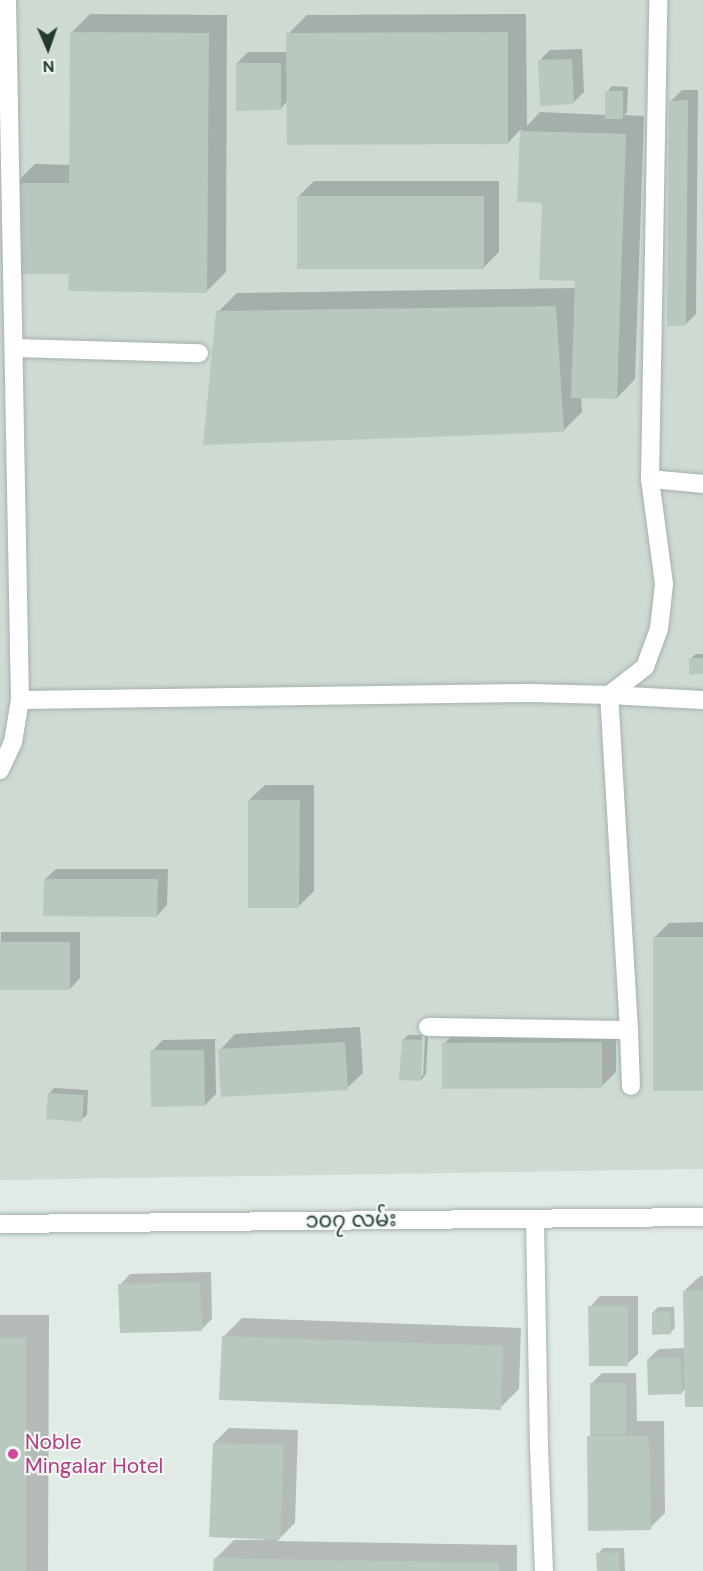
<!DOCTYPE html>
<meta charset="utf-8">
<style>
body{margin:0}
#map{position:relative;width:703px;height:1571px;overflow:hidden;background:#e1eae4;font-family:"DM Sans","Noto Sans Myanmar",sans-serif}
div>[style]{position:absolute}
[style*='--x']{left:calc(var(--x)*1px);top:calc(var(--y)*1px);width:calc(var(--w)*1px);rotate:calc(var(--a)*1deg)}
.built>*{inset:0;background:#cfdad3}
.shadow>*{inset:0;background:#0003}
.building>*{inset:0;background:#b9c8bf}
.roads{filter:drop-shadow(0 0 2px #a4b2aa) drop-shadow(0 0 2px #a4b2aa)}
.minor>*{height:18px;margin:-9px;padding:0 9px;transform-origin:9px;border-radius:9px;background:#fff}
.dots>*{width:16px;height:16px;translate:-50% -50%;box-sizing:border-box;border:3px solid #f1f7f3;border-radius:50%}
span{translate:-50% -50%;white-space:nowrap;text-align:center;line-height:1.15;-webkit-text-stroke:4.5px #f1f7f3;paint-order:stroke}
.street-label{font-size:21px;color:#233a2e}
.hotel-label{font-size:21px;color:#b23c85}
.left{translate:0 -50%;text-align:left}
.north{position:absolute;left:18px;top:18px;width:60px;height:60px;-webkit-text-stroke:4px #f1f7f3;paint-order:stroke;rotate:178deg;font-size:16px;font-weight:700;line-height:24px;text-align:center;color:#233a2e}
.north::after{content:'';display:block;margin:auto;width:21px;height:27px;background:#233a2e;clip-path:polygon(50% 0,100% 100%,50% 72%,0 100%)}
</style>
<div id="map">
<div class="built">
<div style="clip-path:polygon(0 0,703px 0,703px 1169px,0 1180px)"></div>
</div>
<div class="shadow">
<div style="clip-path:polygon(90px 14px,227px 15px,226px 272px,207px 291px,70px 273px,16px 183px,35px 164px,70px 165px,71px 33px)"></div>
<div style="clip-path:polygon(526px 14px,527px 126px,540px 112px,606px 115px,607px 92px,612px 86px,628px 87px,627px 112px,624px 115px,644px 116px,635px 379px,617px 398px,581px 396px,582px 412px,563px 431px,218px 312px,237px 293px,576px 288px,576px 280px,543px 201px,519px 200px,521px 129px,508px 143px,288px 101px,280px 109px,237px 63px,248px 52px,288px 52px,288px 34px,307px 15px)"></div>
<div style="clip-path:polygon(582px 49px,584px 92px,573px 103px,539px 61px,550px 50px)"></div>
<div style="clip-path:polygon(682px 90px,698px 90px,696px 314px,685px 325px,671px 101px)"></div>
<div style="clip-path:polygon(314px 181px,499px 181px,499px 252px,483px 268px,299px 196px)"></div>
<div style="clip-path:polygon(696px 654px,703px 654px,703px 673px,690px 659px)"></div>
<div style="clip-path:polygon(265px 785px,314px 785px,314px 891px,299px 906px,249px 800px)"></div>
<div style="clip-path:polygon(56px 869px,168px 869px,167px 905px,157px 916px,45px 879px)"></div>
<div style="clip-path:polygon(703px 922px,703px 1089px,654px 938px,669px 923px)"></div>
<div style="clip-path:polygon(1px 932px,80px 932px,80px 978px,70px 989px,0 989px)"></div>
<div style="clip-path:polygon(360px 1027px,363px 1073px,347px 1088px,220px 1050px,235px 1034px)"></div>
<div style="clip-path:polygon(616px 1027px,616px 1072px,601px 1087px,444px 1044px,459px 1028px)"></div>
<div style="clip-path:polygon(408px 1035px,422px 1035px,420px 1076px,423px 1076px,425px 1036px,428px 1036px,426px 1074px,421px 1080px,403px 1040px)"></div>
<div style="clip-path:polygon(215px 1039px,216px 1094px,205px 1105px,152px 1051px,163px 1040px)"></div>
<div style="clip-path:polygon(54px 1088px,88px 1090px,87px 1115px,81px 1120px,49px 1094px)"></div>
<div style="clip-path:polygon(211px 1272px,212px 1319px,201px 1330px,120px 1285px,130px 1274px)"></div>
<div style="clip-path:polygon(700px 1276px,703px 1276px,703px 1406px,686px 1388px,681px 1393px,648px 1359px,659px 1349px,685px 1348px,684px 1291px)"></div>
<div style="clip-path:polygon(600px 1296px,638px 1296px,638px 1354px,627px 1364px,590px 1307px)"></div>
<div style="clip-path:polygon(658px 1307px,674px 1307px,675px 1328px,670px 1333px,653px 1312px)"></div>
<div style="clip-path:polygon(0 1315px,49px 1315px,48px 1571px,0 1571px)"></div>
<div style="clip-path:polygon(242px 1318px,521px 1328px,519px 1389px,500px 1408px,223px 1337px)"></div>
<div style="clip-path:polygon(602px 1373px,636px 1373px,637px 1421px,664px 1421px,665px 1513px,650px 1528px,589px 1437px,591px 1434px,591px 1384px)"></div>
<div style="clip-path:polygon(229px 1428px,298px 1430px,295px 1523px,277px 1541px,517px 1545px,517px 1571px,215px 1571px,215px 1559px,234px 1540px,264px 1540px,214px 1443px)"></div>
<div style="clip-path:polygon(603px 1548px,624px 1548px,625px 1571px,598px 1571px,598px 1554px)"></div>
</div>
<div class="building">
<div style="clip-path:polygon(70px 32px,209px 33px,207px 293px,68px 291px,69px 274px,14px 274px,15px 183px,69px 183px)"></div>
<div style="clip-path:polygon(508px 32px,508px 144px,287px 145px,286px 33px)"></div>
<div style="clip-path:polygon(572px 59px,574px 104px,540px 106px,538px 60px)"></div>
<div style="clip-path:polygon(236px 63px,281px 63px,281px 110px,236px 111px)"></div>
<div style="clip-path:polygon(605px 91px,623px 91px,623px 119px,605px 119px)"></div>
<div style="clip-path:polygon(688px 100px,686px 326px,667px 326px,669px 101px)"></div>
<div style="clip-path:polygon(520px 131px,626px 134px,617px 399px,571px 398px,575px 281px,539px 280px,542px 203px,517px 202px)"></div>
<div style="clip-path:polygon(297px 196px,484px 196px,484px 269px,297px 269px)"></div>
<div style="clip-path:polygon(556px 306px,564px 432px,203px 445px,216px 311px)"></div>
<div style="clip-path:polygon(689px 658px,703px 658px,703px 674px,689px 675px)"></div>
<div style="clip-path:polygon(248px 800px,300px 800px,299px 908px,248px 908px)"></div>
<div style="clip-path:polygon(44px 879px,158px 879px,157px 917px,43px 916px)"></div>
<div style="clip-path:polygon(653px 937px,703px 937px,703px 1091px,653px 1091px)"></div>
<div style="clip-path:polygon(0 942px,70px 942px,70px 990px,0 990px)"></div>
<div style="clip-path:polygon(402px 1039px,423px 1040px,421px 1081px,399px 1080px)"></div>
<div style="clip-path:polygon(345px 1042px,348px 1090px,221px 1097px,218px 1049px)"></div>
<div style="clip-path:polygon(602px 1042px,602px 1088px,442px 1089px,442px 1043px)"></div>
<div style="clip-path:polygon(150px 1050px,204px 1050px,205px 1106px,151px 1107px)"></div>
<div style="clip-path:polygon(48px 1093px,84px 1095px,82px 1122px,46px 1119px)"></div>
<div style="clip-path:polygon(200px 1282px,202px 1331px,120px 1333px,118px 1284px)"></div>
<div style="clip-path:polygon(703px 1290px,703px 1407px,685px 1407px,683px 1291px)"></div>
<div style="clip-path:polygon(588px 1306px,628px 1306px,628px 1366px,589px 1366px)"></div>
<div style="clip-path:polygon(670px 1311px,671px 1334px,652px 1335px,652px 1312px)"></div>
<div style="clip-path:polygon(222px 1336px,503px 1346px,501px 1410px,219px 1400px)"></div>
<div style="clip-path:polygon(0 1338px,26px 1338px,26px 1571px,0 1571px)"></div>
<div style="clip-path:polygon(680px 1357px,682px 1394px,648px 1395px,647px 1359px)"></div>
<div style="clip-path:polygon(590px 1383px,626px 1383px,626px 1434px,590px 1434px)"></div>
<div style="clip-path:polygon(587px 1436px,649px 1436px,651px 1530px,588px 1531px)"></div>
<div style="clip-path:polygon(213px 1443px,284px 1445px,280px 1540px,209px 1537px)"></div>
<div style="clip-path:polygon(619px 1552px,620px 1571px,597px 1571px,596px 1553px)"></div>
<div style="clip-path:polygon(214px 1558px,499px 1563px,499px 1571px,213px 1571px)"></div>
</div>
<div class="roads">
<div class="minor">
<div style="--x:7;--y:0;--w:700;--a:88.94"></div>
<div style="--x:15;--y:348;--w:184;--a:1.6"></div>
<div style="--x:650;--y:479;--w:53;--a:5.4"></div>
<div style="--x:0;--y:770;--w:31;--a:-65"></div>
<div style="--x:13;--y:742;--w:43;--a:-80.5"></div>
<div style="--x:20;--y:700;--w:510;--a:-0.79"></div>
<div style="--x:530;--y:693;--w:79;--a:1.5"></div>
<div style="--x:609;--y:695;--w:46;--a:-37.9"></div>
<div style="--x:645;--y:667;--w:40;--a:-69.8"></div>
<div style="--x:659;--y:629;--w:45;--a:-83.7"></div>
<div style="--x:664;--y:584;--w:106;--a:-97.6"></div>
<div style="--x:650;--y:479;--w:479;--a:-89"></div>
<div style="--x:428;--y:1027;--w:201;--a:0.9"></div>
<div style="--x:629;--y:1030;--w:336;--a:-93.4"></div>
<div style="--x:609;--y:695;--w:94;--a:3"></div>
<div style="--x:629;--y:1030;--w:56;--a:88"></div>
<div style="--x:535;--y:1219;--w:228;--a:89"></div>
<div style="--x:539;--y:1447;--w:124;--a:87.7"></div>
<div style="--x:0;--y:1224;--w:703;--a:-0.57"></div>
</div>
</div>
<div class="dots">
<div style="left:13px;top:1454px;background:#d1479c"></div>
</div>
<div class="street-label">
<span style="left:351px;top:1220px;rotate:-1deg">၁၀၇ လမ်း</span>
</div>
<div class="hotel-label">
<span class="left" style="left:25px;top:1454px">Noble<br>Mingalar Hotel</span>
</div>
<div class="north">N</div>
</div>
